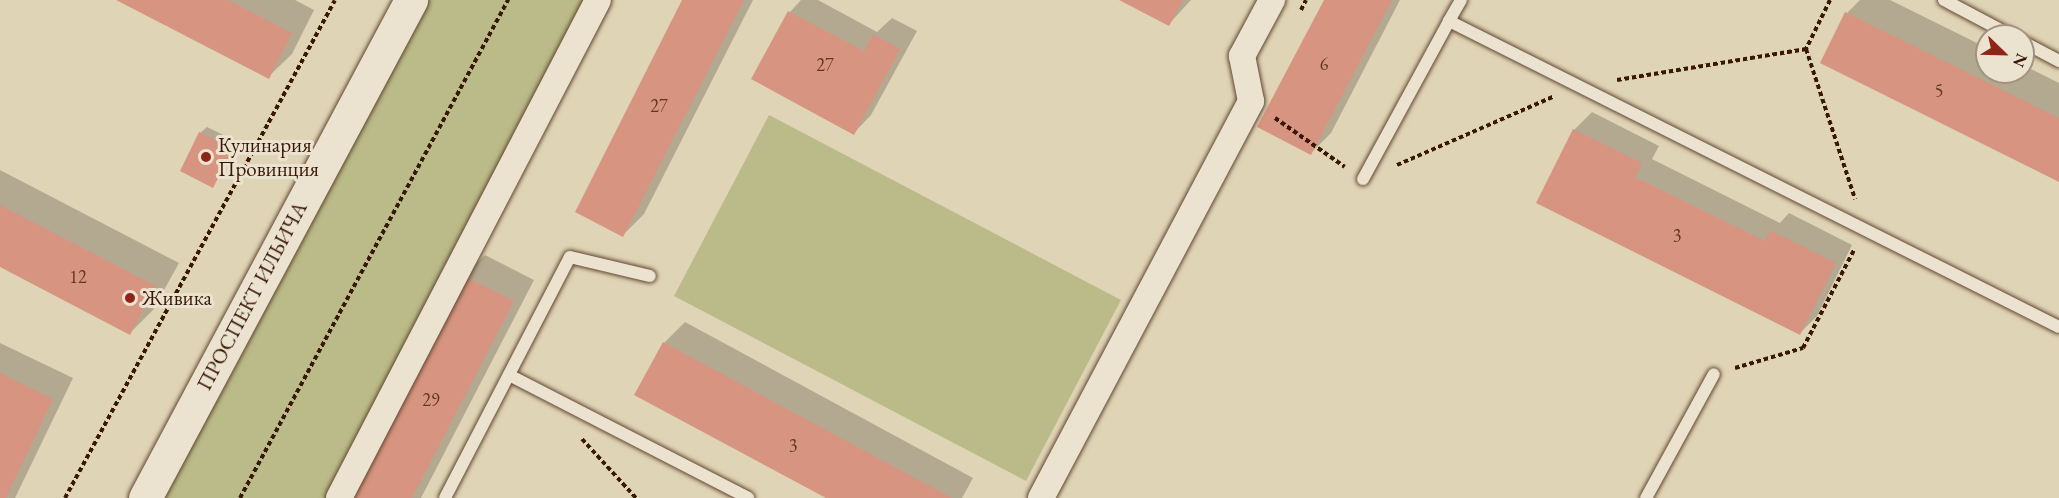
<!DOCTYPE html>
<meta charset="utf-8">
<style>
body{margin:0}
#map{position:relative;width:2059px;height:498px;overflow:hidden;background:#e0d4b6;font-family:"EB Garamond",serif}
div>[style]{position:absolute}
[style*='--x']{left:calc(var(--x)*1px);top:calc(var(--y)*1px);width:calc(var(--w)*1px);rotate:calc(var(--a)*1deg)}
.green>*{inset:0;background:#babb88}
.shadow>*{inset:0;background:#0003}
.building>*{inset:0;background:#d79581}
.path>*{height:4px;margin-top:-2px;transform-origin:0;background:repeating-linear-gradient(90deg,#381805 0 4.5px,transparent 0 7.5px)}
.roads{filter:drop-shadow(0 0 2px #624731) drop-shadow(0 0 2px #624731)}
.lane>*{height:12px;margin:-6px;padding:0 6px;transform-origin:6px;border-radius:6px;background:#ebe3d0}
.street>*{height:26px;margin:-13px;padding:0 13px;transform-origin:13px;border-radius:13px;background:#ebe3d0}
.secondary>*{height:33px;margin:-16.5px;padding:0 16.5px;transform-origin:16.5px;border-radius:16.5px;background:#ebe3d0}
.dots>*{width:16px;height:16px;translate:-50% -50%;box-sizing:border-box;border:3px solid #ebe3d0;border-radius:50%}
span{translate:-50% -50%;white-space:nowrap;text-align:center;line-height:1.15;-webkit-text-stroke:6px #ebe3d0;paint-order:stroke}
.number-label{font-size:18px;color:#603724}
.number-label span{-webkit-text-stroke-width:0}
.poi-label{font-size:21px;color:#381805}
.left{translate:0 -50%;text-align:left}
.street-label{font-size:21px;color:#381805}
.north{position:absolute;left:1975px;top:24px;width:60px;height:60px;box-sizing:border-box;background:#ebe3d0;border:2px solid #a3927f;border-radius:50%;rotate:113deg;font-size:16px;font-weight:700;line-height:24px;text-align:center;color:#381805}
.north::after{content:'';display:block;margin:auto;width:21px;height:27px;background:#8f2418;clip-path:polygon(50% 0,100% 100%,50% 72%,0 100%)}
</style>
<div id="map">
<div class="green">
<div style="clip-path:polygon(428px 0,604px 0,340px 498px,162px 498px)"></div>
<div style="clip-path:polygon(769px 115px,1121px 300px,1026px 481px,674px 296px)"></div>
</div>
<div class="shadow">
<div style="clip-path:polygon(120px 0,295px 0,314px 10px,292px 54px,268px 77px)"></div>
<div style="clip-path:polygon(684px 0,753px 0,644px 214px,623px 235px)"></div>
<div style="clip-path:polygon(801px 0,818px 0,877px 32px,892px 18px,917px 31px,871px 115px,854px 133px,753px 79px,790px 12px)"></div>
<div style="clip-path:polygon(1122px 0,1191px 0,1169px 24px)"></div>
<div style="clip-path:polygon(1325px 0,1400px 0,1331px 133px,1311px 153px)"></div>
<div style="clip-path:polygon(1860px 0,1890px 0,1987px 48px,1987px 72px,2023px 72px,2023px 65px,2059px 83px,2059px 180px,1847px 13px)"></div>
<div style="clip-path:polygon(1592px 112px,1659px 146px,1652px 159px,1780px 223px,1789px 213px,1852px 245px,1817px 316px,1800px 333px,1574px 130px)"></div>
<div style="clip-path:polygon(207px 127px,238px 142px,213px 186px,200px 133px)"></div>
<div style="clip-path:polygon(0 170px,179px 263px,153px 310px,130px 333px,0 265px)"></div>
<div style="clip-path:polygon(485px 255px,534px 280px,421px 498px,349px 498px,464px 275px)"></div>
<div style="clip-path:polygon(685px 322px,973px 478px,962px 498px,829px 498px,636px 394px,664px 343px)"></div>
<div style="clip-path:polygon(0 343px,73px 378px,15px 498px,0 498px)"></div>
</div>
<div class="building">
<div style="clip-path:polygon(116px 0,228px 0,292px 33px,269px 79px)"></div>
<div style="clip-path:polygon(682px 0,744px 0,623px 237px,575px 212px)"></div>
<div style="clip-path:polygon(1119px 0,1183px 0,1169px 26px)"></div>
<div style="clip-path:polygon(1324px 0,1392px 0,1311px 155px,1257px 127px)"></div>
<div style="clip-path:polygon(788px 11px,864px 51px,873px 34px,900px 49px,854px 135px,751px 79px)"></div>
<div style="clip-path:polygon(1845px 12px,2059px 118px,2059px 182px,1820px 63px)"></div>
<div style="clip-path:polygon(1573px 129px,1642px 163px,1635px 177px,1765px 241px,1770px 230px,1836px 263px,1800px 335px,1536px 203px)"></div>
<div style="clip-path:polygon(199px 132px,233px 149px,213px 188px,180px 171px)"></div>
<div style="clip-path:polygon(0 205px,156px 286px,130px 335px,0 267px)"></div>
<div style="clip-path:polygon(463px 275px,514px 301px,412px 498px,347px 498px)"></div>
<div style="clip-path:polygon(663px 342px,952px 498px,826px 498px,634px 395px)"></div>
<div style="clip-path:polygon(0 373px,53px 399px,6px 498px,0 498px)"></div>
</div>
<div class="path">
<div style="--x:1830;--y:0;--w:55;--a:116.1"></div>
<div style="--x:1806;--y:49;--w:158;--a:71.9"></div>
<div style="--x:1301;--y:10;--w:11;--a:-63"></div>
<div style="--x:1617;--y:80;--w:192;--a:-9.3"></div>
<div style="--x:1275;--y:118;--w:85;--a:35"></div>
<div style="--x:1397;--y:165;--w:170;--a:-23.6"></div>
<div style="--x:1735;--y:368;--w:71;--a:-16.4"></div>
<div style="--x:1803;--y:348;--w:110;--a:-62.5"></div>
<div style="--x:582;--y:439;--w:80;--a:47.5"></div>
<div style="--x:65;--y:498;--w:566;--a:-61.53"></div>
<div style="--x:240;--y:498;--w:566;--a:-61.71"></div>
</div>
<div class="roads">
<div class="lane">
<div style="--x:1461;--y:0;--w:24;--a:120"></div>
<div style="--x:1449;--y:21;--w:682;--a:26.64"></div>
<div style="--x:1944;--y:0;--w:77;--a:27.9"></div>
<div style="--x:2023;--y:42;--w:41;--a:27.8"></div>
<div style="--x:1363;--y:179;--w:180;--a:-61.4"></div>
<div style="--x:509;--y:375;--w:269;--a:27.2"></div>
<div style="--x:445;--y:498;--w:271;--a:-62.6"></div>
<div style="--x:570;--y:257;--w:82;--a:13.4"></div>
<div style="--x:1646;--y:498;--w:141;--a:-61.3"></div>
</div>
<div class="street">
<div style="--x:339;--y:498;--w:561;--a:-62.52"></div>
<div style="--x:1041;--y:498;--w:449;--a:-62.1"></div>
<div style="--x:1251;--y:101;--w:46;--a:-101.3"></div>
<div style="--x:1242;--y:56;--w:64;--a:-61.8"></div>
</div>
<div class="secondary">
<div style="--x:145;--y:498;--w:565;--a:-61.89"></div>
</div>
</div>
<div class="dots">
<div style="left:206px;top:157px;background:#8f2418"></div>
<div style="left:130px;top:298px;background:#8f2418"></div>
</div>
<div class="number-label">
<span style="left:1324px;top:64px">6</span>
<span style="left:825px;top:65px">27</span>
<span style="left:1939px;top:91px">5</span>
<span style="left:659px;top:106px">27</span>
<span style="left:1677px;top:236px">3</span>
<span style="left:78px;top:277px">12</span>
<span style="left:431px;top:400px">29</span>
<span style="left:793px;top:446px">3</span>
</div>
<div class="poi-label">
<span class="left" style="left:218px;top:157px">Кулинария<br>Провинция</span>
<span class="left" style="left:142px;top:298px">Живика</span>
</div>
<div class="street-label">
<span style="left:252px;top:296px;rotate:-62deg">ПРОСПЕКТ ИЛЬИЧА</span>
</div>
<div class="north">N</div>
</div>
